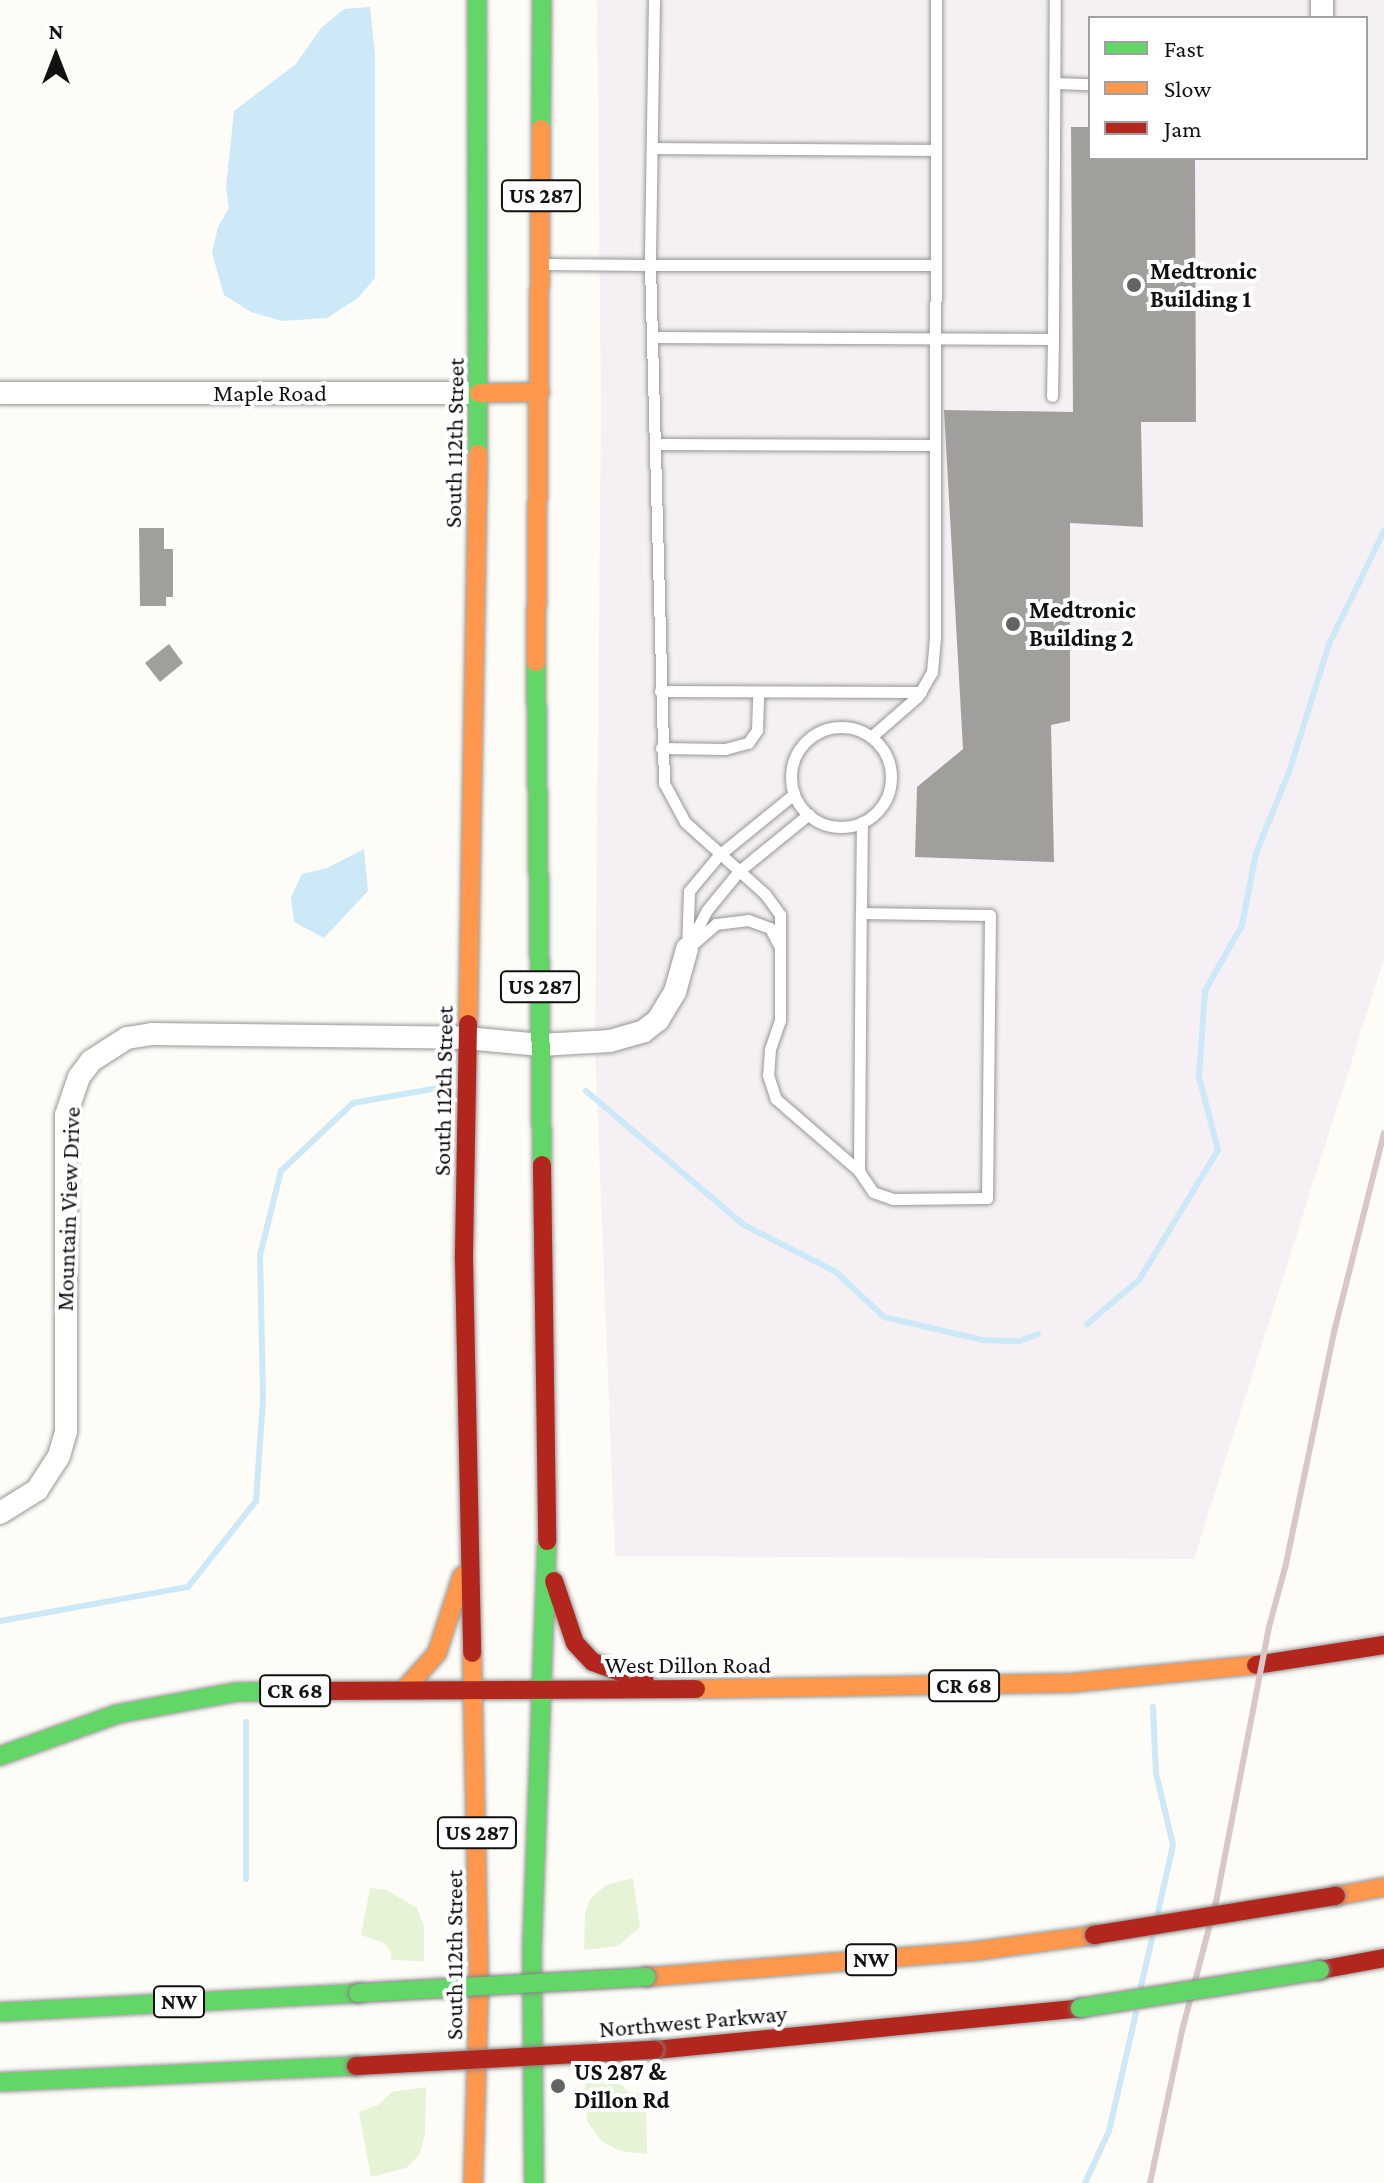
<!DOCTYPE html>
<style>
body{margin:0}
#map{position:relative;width:1384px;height:2183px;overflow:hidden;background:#fdfcf7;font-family:"Crimson Pro",serif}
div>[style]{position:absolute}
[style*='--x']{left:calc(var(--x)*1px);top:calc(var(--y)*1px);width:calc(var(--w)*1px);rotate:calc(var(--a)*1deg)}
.industrial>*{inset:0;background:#f5f0f3}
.green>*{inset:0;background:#e7f3d7}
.water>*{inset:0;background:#cde8f7}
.stream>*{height:6px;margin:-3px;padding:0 3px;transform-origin:3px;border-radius:3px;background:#cde8f7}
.building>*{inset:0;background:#a19f9c}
.roads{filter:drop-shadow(0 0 2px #979795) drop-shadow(0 0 2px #979795)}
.lane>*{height:11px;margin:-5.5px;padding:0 5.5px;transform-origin:5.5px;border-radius:5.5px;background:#fffffe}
.lane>.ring{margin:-5.5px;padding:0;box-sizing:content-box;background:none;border:11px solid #fffffe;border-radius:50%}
.street>*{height:22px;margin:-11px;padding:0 11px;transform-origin:11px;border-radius:11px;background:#fffffe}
.fast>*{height:18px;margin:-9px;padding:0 9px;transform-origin:9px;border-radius:9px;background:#63d668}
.slow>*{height:18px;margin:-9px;padding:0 9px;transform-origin:9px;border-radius:9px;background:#ff974d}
.jam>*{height:18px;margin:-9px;padding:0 9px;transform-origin:9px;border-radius:9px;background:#b3261e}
.rail>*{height:6px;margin:-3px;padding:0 3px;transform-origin:3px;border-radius:3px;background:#d9c6c7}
.bridges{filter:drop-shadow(0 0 2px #858482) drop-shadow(0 0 2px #858482)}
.fast-bridge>*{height:18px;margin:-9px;padding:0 9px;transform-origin:9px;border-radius:9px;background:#63d668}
.jam-bridge>*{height:18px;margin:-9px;padding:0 9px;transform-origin:9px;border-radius:9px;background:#b3261e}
.dots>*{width:22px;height:22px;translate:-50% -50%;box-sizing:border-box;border:4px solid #fff;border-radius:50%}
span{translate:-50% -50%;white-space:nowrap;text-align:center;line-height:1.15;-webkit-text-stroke:8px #fff;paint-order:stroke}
.shield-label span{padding:2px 6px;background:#fff;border:2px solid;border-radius:6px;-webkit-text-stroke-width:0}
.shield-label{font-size:22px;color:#111;font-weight:700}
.poi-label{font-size:24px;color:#111;font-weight:700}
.left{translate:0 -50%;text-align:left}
.street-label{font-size:24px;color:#111}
.legend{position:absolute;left:1088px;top:16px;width:280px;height:144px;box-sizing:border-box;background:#fff;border:2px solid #a0a0a0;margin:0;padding:10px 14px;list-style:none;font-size:24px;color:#111}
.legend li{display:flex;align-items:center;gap:16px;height:40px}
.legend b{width:40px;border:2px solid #a0a0a0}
.north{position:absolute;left:16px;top:16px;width:80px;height:80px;-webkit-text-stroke:6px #fff;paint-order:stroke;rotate:0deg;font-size:22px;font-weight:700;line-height:32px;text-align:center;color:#111}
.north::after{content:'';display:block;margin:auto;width:28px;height:36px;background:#111;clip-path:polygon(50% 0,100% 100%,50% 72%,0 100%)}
</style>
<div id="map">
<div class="industrial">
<div style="clip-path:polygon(evenodd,597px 0,1384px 0,1384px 959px,1194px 1559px,615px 1556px,595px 1046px,601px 411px,597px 0,1090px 18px,1366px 18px,1366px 158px,1090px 158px,1090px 18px)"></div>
</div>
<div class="green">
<div style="clip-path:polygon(633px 1878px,640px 1927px,618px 1946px,584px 1950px,585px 1915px,590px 1899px,606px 1885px)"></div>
<div style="clip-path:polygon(370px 1888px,386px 1890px,417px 1908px,424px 1926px,424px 1961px,391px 1960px,390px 1950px,384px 1943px,361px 1935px)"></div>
<div style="clip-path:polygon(618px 2080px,627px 2092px,646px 2094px,647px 2154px,621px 2151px,601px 2141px,587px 2121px,585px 2083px)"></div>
<div style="clip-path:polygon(426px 2087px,425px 2133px,420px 2154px,406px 2168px,371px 2177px,359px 2112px,378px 2105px,392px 2092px)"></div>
</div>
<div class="water">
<div style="clip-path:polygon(370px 7px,375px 54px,375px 278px,358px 298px,327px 318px,282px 321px,251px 312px,224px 295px,212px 253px,218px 227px,229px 208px,226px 187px,234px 111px,296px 64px,321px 28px,344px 9px)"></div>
<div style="clip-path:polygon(364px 849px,368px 891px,324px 938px,294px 922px,291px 897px,302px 874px,327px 868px)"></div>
</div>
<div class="stream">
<div style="--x:586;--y:1091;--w:207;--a:40.3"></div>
<div style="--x:744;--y:1225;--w:103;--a:27.1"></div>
<div style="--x:836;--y:1272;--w:66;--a:43.2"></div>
<div style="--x:884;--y:1317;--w:102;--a:13.1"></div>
<div style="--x:983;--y:1340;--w:36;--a:2"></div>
<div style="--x:1019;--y:1341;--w:20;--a:-20"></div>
<div style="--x:1087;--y:1324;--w:68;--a:-40.2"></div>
<div style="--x:1139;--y:1280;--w:152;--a:-58.7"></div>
<div style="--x:1218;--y:1150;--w:75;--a:-104.6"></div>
<div style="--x:1199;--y:1077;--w:86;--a:-86"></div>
<div style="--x:1205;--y:991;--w:76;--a:-60.7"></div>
<div style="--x:1242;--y:925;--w:73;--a:-79"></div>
<div style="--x:1256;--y:853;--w:87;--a:-67.8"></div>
<div style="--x:1289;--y:772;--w:134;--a:-72.6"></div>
<div style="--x:1329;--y:644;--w:126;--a:-64"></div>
<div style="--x:0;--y:1621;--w:191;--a:-10.3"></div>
<div style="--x:188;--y:1587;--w:110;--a:-51.7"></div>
<div style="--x:256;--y:1501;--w:104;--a:-86.1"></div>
<div style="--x:263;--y:1397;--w:142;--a:-91.2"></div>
<div style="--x:260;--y:1255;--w:87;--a:-76"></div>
<div style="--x:281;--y:1171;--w:99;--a:-43.4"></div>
<div style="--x:353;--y:1103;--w:86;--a:-10"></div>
<div style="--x:1153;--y:1707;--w:66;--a:87.4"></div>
<div style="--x:1156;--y:1773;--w:74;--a:76.7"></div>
<div style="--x:1173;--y:1845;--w:69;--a:102.6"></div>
<div style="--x:246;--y:1879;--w:157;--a:-90"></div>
<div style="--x:1141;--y:1986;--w:48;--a:-76.8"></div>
<div style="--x:1085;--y:2183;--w:57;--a:-65.2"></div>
<div style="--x:1109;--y:2131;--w:121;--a:-77.1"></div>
</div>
<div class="building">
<div style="clip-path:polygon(1071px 127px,1090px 127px,1090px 158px,1195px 158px,1196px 422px,1141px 422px,1143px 527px,1070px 523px,1070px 721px,1051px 725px,1054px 862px,915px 857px,917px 787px,963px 749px,944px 410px,1073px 412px)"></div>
<div style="clip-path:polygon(139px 528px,164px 528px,164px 549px,173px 549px,173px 597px,166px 597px,166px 606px,140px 606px)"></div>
<div style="clip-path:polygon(169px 644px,183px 663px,160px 682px,145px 663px)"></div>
</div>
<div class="roads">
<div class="lane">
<div style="--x:654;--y:0;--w:265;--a:90.9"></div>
<div style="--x:650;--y:265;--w:286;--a:0"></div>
<div style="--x:1055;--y:83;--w:35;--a:2"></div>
<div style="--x:652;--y:148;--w:284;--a:0.4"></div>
<div style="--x:544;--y:264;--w:106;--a:0.5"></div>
<div style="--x:650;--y:265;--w:518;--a:88.45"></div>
<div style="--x:664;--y:783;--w:44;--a:61.7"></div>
<div style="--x:685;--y:822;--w:108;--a:42"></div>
<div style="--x:765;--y:894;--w:26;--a:54"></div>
<div style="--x:780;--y:915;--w:105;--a:90"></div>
<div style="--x:780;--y:1020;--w:31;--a:109"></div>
<div style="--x:770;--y:1049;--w:26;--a:94"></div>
<div style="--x:768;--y:1075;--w:25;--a:72"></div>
<div style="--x:776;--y:1099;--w:110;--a:40.9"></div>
<div style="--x:653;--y:337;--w:400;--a:0.3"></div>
<div style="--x:1053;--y:339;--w:339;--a:-89.7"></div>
<div style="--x:1052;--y:396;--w:57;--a:-89"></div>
<div style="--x:658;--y:444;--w:277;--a:0.2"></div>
<div style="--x:660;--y:691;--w:261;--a:0.2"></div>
<div class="ring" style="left:791px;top:727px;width:89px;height:89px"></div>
<div style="--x:871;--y:737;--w:62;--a:-41.1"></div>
<div style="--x:918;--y:696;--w:28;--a:-60"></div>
<div style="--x:932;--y:672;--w:36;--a:-85"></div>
<div style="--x:935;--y:636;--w:636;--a:-89.91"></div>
<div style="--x:661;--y:748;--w:64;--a:0.9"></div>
<div style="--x:725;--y:749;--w:24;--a:-15"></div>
<div style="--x:748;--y:743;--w:16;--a:-55"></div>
<div style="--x:757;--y:730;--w:38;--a:-88"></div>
<div style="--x:861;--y:913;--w:129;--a:0.9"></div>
<div style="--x:990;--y:915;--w:283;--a:90.6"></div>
<div style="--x:987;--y:1198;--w:94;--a:179.4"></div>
<div style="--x:893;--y:1199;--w:21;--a:-161"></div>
<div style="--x:873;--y:1192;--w:25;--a:-124"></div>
<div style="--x:859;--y:1171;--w:258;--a:-89.6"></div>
<div style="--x:861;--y:913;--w:91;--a:-89.4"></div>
<div style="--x:694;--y:943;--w:29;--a:-41"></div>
<div style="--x:716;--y:924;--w:32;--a:-7"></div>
<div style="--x:748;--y:920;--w:23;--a:20"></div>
<div style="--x:770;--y:928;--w:18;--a:63"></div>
<div style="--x:689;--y:945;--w:39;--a:-63"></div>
<div style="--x:707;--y:910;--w:50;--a:-50.6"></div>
<div style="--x:739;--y:871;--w:90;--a:-39.2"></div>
<div style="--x:687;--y:949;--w:58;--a:-88"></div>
<div style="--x:689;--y:891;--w:47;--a:-50.2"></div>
<div style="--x:719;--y:855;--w:97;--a:-39.1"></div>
</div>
<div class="street">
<div style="--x:1322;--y:0;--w:18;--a:90"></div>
<div style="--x:0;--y:393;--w:479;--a:0"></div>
<div style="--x:0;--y:1513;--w:44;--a:-31.9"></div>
<div style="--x:37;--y:1490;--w:40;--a:-57.1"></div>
<div style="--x:59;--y:1456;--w:26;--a:-74"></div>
<div style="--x:66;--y:1431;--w:316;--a:-90"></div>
<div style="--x:66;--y:1115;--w:40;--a:-71.1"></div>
<div style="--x:79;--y:1077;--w:20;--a:-53"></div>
<div style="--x:91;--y:1061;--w:43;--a:-32.6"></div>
<div style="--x:127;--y:1038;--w:24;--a:-9"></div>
<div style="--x:151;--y:1034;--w:315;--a:0.7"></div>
<div style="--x:466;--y:1038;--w:75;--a:5.3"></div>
<div style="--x:541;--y:1045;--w:69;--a:-3.3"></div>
<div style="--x:610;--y:1041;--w:35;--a:-16"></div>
<div style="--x:644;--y:1031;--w:18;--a:-38"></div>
<div style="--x:658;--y:1020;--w:33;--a:-59"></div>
<div style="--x:675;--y:992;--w:45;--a:-74.4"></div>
</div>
<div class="fast">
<div style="--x:477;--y:0;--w:454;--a:89.9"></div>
<div style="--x:541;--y:129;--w:129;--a:-89.6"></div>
<div style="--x:536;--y:662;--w:503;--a:89.32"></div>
<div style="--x:0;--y:1756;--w:124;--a:-19.7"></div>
<div style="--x:117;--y:1714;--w:122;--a:-10.4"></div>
<div style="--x:237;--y:1692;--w:84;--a:-0.7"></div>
<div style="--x:0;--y:2012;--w:359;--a:-3"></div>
<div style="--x:0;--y:2082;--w:356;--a:-2.6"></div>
<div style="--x:534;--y:2183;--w:234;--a:-90.5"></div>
<div style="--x:532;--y:1949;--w:408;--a:-87.9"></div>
</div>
<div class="slow">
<div style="--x:479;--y:393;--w:61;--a:-0.9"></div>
<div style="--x:536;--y:662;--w:533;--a:-89.46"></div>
<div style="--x:468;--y:1024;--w:570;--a:-88.99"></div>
<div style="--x:472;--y:1653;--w:332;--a:88.8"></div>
<div style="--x:479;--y:1985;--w:198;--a:91.7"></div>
<div style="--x:696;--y:1689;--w:375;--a:-0.9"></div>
<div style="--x:1071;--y:1683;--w:186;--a:-5.6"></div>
<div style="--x:404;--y:1690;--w:50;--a:-48.3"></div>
<div style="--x:437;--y:1653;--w:81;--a:-72"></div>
<div style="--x:1336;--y:1896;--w:49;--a:-10.6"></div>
<div style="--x:647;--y:1977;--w:330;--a:-4.5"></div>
<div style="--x:976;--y:1951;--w:119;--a:-7.7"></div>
</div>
<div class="jam">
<div style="--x:468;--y:1024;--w:236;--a:91"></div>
<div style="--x:464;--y:1260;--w:393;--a:88.8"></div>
<div style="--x:542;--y:1165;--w:376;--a:89.2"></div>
<div style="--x:554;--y:1581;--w:65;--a:71.3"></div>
<div style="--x:575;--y:1643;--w:26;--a:47"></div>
<div style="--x:593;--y:1662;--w:55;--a:20.1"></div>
<div style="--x:1256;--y:1665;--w:130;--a:-8.9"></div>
<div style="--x:321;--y:1691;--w:375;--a:-0.3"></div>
<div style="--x:1320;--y:1970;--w:65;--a:-10.6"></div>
<div style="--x:655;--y:2050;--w:427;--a:-5.6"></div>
</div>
</div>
<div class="rail">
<div style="--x:1150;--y:2183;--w:159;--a:-78.1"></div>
<div style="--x:1183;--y:2027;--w:134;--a:-75.3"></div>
<div style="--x:1217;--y:1897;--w:275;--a:-79.1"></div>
<div style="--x:1269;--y:1627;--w:65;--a:-74.9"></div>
<div style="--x:1286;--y:1564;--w:241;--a:-78.3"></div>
<div style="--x:1335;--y:1328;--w:201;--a:-75.9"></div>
</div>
<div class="bridges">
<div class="fast-bridge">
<div style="--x:358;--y:1993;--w:289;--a:-3.2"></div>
<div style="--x:1080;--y:2008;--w:243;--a:-9"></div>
</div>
<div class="jam-bridge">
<div style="--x:1094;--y:1935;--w:245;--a:-9.2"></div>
<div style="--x:356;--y:2066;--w:299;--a:-3.1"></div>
</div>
</div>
<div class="dots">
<div style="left:1134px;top:285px;background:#646362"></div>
<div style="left:1013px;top:624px;background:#646362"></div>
<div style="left:558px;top:2086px;background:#646362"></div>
</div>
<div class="shield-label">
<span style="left:541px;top:196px">US 287</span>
<span style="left:540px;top:987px">US 287</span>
<span style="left:964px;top:1686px">CR 68</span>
<span style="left:295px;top:1691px">CR 68</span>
<span style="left:477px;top:1833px">US 287</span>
<span style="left:871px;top:1960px">NW</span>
<span style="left:179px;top:2002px">NW</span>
</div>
<div class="poi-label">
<span class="left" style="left:1150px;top:285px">Medtronic<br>Building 1</span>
<span class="left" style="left:1029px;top:624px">Medtronic<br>Building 2</span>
<span class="left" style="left:574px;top:2086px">US 287 &amp;<br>Dillon Rd</span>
</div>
<div class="street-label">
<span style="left:270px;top:393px">Maple Road</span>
<span style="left:454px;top:443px;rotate:-89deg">South 112th Street</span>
<span style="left:443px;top:1091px;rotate:-89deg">South 112th Street</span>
<span style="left:68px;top:1209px;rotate:-88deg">Mountain View Drive</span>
<span style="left:688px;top:1665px">West Dillon Road</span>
<span style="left:454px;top:1955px;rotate:-90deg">South 112th Street</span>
<span style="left:693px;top:2021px;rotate:-5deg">Northwest Parkway</span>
</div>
<ul class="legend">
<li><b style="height:10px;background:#63d668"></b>Fast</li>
<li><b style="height:10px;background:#ff974d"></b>Slow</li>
<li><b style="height:10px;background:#b3261e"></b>Jam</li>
</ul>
<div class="north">N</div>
</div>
